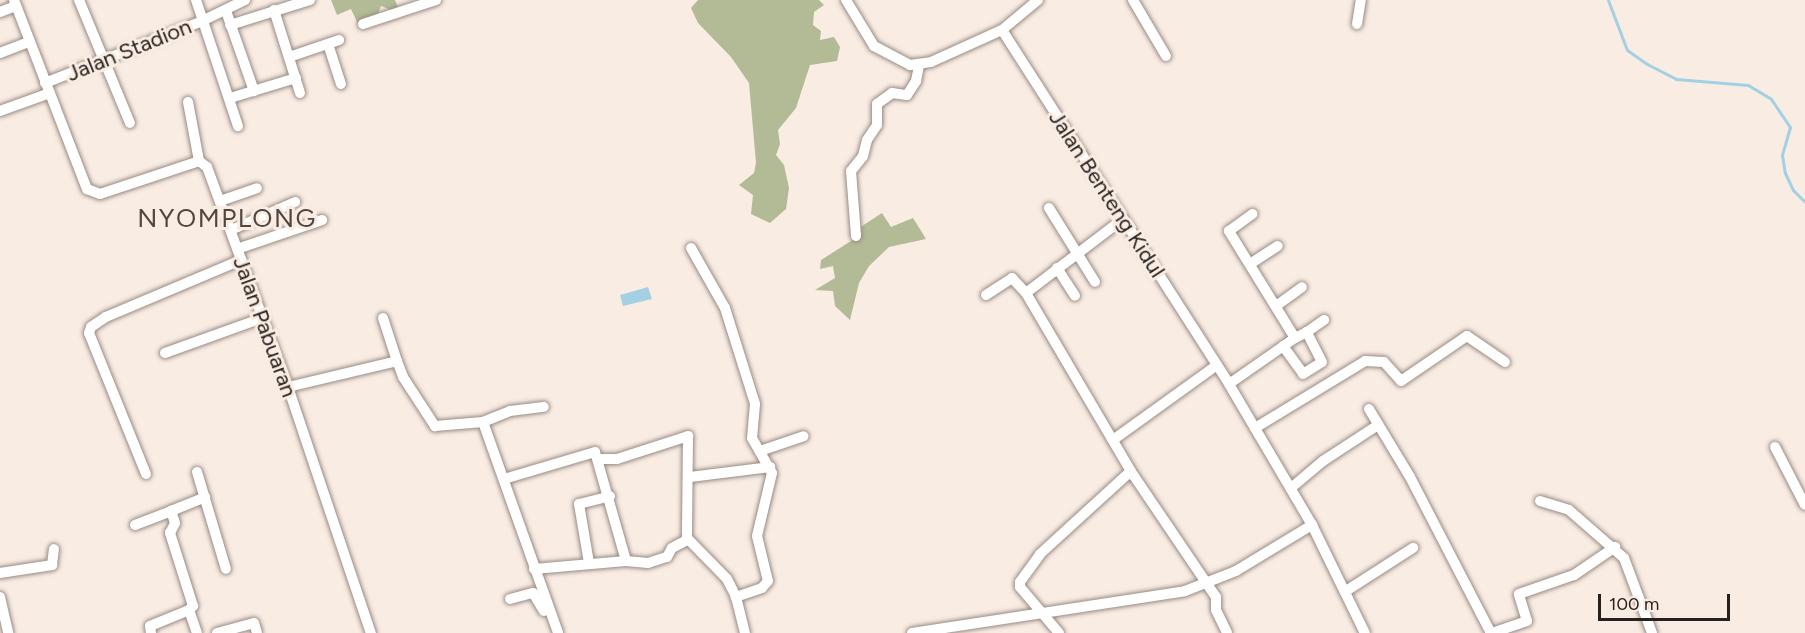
<!DOCTYPE html>
<style>
body{margin:0}
#map{position:relative;width:1805px;height:633px;overflow:hidden;background:#f9ece3;font-family:Figtree,sans-serif}
div>[style]{position:absolute}
[style*='--x']{left:calc(var(--x)*1px);top:calc(var(--y)*1px);width:calc(var(--w)*1px);rotate:calc(var(--a)*1deg)}
.forest>*{inset:0;background:#b2bb95}
.water>*{inset:0;background:#a4d0e3}
.stream>*{height:3px;margin:-1.5px;padding:0 1.5px;transform-origin:1.5px;border-radius:1.5px;background:#a4d0e3}
.roads{filter:drop-shadow(0 0 2px #988b84) drop-shadow(0 0 2px #988b84)}
.minor>*{height:10px;margin:-5px;padding:0 5px;transform-origin:5px;border-radius:5px;background:#fff}
span{translate:-50% -50%;white-space:nowrap;text-align:center;line-height:1.15;-webkit-text-stroke:6px #f9ece3;paint-order:stroke}
.street-label{font-size:22px;color:#26211e}
.quarter-label{font-size:26px;color:#524740;letter-spacing:1.5px}
.scale{position:absolute;left:1598px;top:594px;width:132px;height:27px;box-sizing:border-box;border:3px solid #26211e;border-top:0;padding-left:8px;font-size:18px;line-height:21px;white-space:nowrap;color:#26211e;-webkit-text-stroke:4px #f9ece3;paint-order:stroke}
</style>
<div id="map">
<div class="forest">
<div style="clip-path:polygon(331px 0,395px 0,398px 7px,391px 10px,381px 6px,377px 16px,358px 24px,351px 9px,337px 15px)"></div>
<div style="clip-path:polygon(698px 0,819px 0,824px 5px,814px 12px,813px 25px,821px 31px,820px 40px,834px 37px,840px 47px,837px 61px,810px 65px,796px 108px,778px 130px,780px 144px,776px 155px,784px 165px,789px 188px,786px 209px,770px 223px,751px 214px,753px 195px,739px 185px,754px 173px,756px 163px,749px 83px,731px 57px,698px 23px,691px 8px)"></div>
<div style="clip-path:polygon(882px 213px,891px 227px,913px 218px,926px 239px,889px 247px,869px 266px,859px 283px,850px 320px,835px 306px,833px 291px,815px 290px,835px 278px,833px 266px,820px 269px,821px 260px,862px 234px,859px 228px)"></div>
</div>
<div class="water">
<div style="clip-path:polygon(648px 287px,652px 299px,623px 306px,620px 295px)"></div>
</div>
<div class="stream">
<div style="--x:1608;--y:0;--w:53;--a:69.2"></div>
<div style="--x:1627;--y:50;--w:24;--a:35"></div>
<div style="--x:1647;--y:64;--w:33;--a:27"></div>
<div style="--x:1676;--y:79;--w:72;--a:4.8"></div>
<div style="--x:1748;--y:85;--w:27;--a:31"></div>
<div style="--x:1771;--y:99;--w:34;--a:56"></div>
<div style="--x:1790;--y:127;--w:29;--a:106"></div>
<div style="--x:1782;--y:155;--w:18;--a:81"></div>
<div style="--x:1785;--y:173;--w:19;--a:65"></div>
<div style="--x:1793;--y:190;--w:17;--a:45"></div>
</div>
<div class="roads">
<div class="minor">
<div style="--x:14;--y:0;--w:203;--a:68.9"></div>
<div style="--x:87;--y:189;--w:14;--a:21"></div>
<div style="--x:100;--y:194;--w:104;--a:-18.4"></div>
<div style="--x:199;--y:161;--w:10;--a:37"></div>
<div style="--x:207;--y:167;--w:234;--a:69.8"></div>
<div style="--x:288;--y:387;--w:260;--a:71.4"></div>
<div style="--x:79;--y:0;--w:133;--a:67.5"></div>
<div style="--x:196;--y:0;--w:133;--a:71.6"></div>
<div style="--x:846;--y:0;--w:54;--a:58.7"></div>
<div style="--x:874;--y:46;--w:41;--a:27.8"></div>
<div style="--x:910;--y:65;--w:21;--a:-8"></div>
<div style="--x:931;--y:62;--w:78;--a:-24.3"></div>
<div style="--x:1002;--y:30;--w:421;--a:57.3"></div>
<div style="--x:1229;--y:384;--w:164;--a:59.5"></div>
<div style="--x:1312;--y:525;--w:120;--a:63.9"></div>
<div style="--x:1133;--y:0;--w:65;--a:59.5"></div>
<div style="--x:274;--y:10;--w:87;--a:72.6"></div>
<div style="--x:226;--y:11;--w:85;--a:70.7"></div>
<div style="--x:0;--y:12;--w:17;--a:-21"></div>
<div style="--x:363;--y:24;--w:77;--a:-18.2"></div>
<div style="--x:1357;--y:24;--w:24;--a:-81"></div>
<div style="--x:230;--y:25;--w:84;--a:-17.4"></div>
<div style="--x:1002;--y:30;--w:47;--a:-39.8"></div>
<div style="--x:328;--y:44;--w:42;--a:72"></div>
<div style="--x:0;--y:53;--w:31;--a:-21"></div>
<div style="--x:289;--y:57;--w:53;--a:-18.8"></div>
<div style="--x:45;--y:83;--w:169;--a:-21.5"></div>
<div style="--x:202;--y:21;--w:48;--a:-26"></div>
<div style="--x:230;--y:98;--w:69;--a:-16.9"></div>
<div style="--x:188;--y:102;--w:60;--a:79.4"></div>
<div style="--x:0;--y:111;--w:53;--a:-19.8"></div>
<div style="--x:220;--y:201;--w:39;--a:-19"></div>
<div style="--x:1049;--y:208;--w:87;--a:58.1"></div>
<div style="--x:1123;--y:219;--w:122;--a:142.7"></div>
<div style="--x:1026;--y:293;--w:212;--a:59.5"></div>
<div style="--x:1134;--y:476;--w:146;--a:55.9"></div>
<div style="--x:1216;--y:597;--w:13;--a:90"></div>
<div style="--x:1216;--y:610;--w:25;--a:64"></div>
<div style="--x:231;--y:230;--w:70;--a:-23.6"></div>
<div style="--x:856;--y:236;--w:65;--a:-94.4"></div>
<div style="--x:851;--y:171;--w:19;--a:-51"></div>
<div style="--x:863;--y:156;--w:16;--a:-76"></div>
<div style="--x:867;--y:140;--w:18;--a:-56"></div>
<div style="--x:877;--y:125;--w:21;--a:-90"></div>
<div style="--x:877;--y:104;--w:19;--a:-36"></div>
<div style="--x:892;--y:93;--w:15;--a:8"></div>
<div style="--x:907;--y:95;--w:17;--a:-57"></div>
<div style="--x:916;--y:81;--w:16;--a:-79"></div>
<div style="--x:691;--y:248;--w:69;--a:60.5"></div>
<div style="--x:725;--y:308;--w:101;--a:72.6"></div>
<div style="--x:755;--y:404;--w:34;--a:95"></div>
<div style="--x:752;--y:438;--w:40;--a:60.3"></div>
<div style="--x:772;--y:473;--w:65;--a:103.4"></div>
<div style="--x:757;--y:536;--w:46;--a:76.3"></div>
<div style="--x:768;--y:581;--w:9;--a:131"></div>
<div style="--x:762;--y:588;--w:28;--a:161"></div>
<div style="--x:736;--y:597;--w:37;--a:76"></div>
<div style="--x:237;--y:249;--w:90;--a:-18.8"></div>
<div style="--x:1250;--y:264;--w:33;--a:-33"></div>
<div style="--x:1057;--y:268;--w:33;--a:57"></div>
<div style="--x:986;--y:295;--w:31;--a:-33"></div>
<div style="--x:1012;--y:278;--w:21;--a:47"></div>
<div style="--x:1276;--y:306;--w:32;--a:-36"></div>
<div style="--x:383;--y:318;--w:45;--a:72"></div>
<div style="--x:1307;--y:332;--w:21;--a:-35"></div>
<div style="--x:1283;--y:346;--w:34;--a:54"></div>
<div style="--x:1303;--y:374;--w:22;--a:-32"></div>
<div style="--x:1322;--y:362;--w:34;--a:-117"></div>
<div style="--x:1307;--y:332;--w:13;--a:153"></div>
<div style="--x:165;--y:353;--w:103;--a:-19.8"></div>
<div style="--x:1229;--y:384;--w:80;--a:-34.9"></div>
<div style="--x:1295;--y:338;--w:126;--a:-121.7"></div>
<div style="--x:1229;--y:231;--w:29;--a:-36"></div>
<div style="--x:288;--y:387;--w:112;--a:-13.4"></div>
<div style="--x:397;--y:361;--w:17;--a:69"></div>
<div style="--x:403;--y:377;--w:59;--a:56.9"></div>
<div style="--x:435;--y:426;--w:48;--a:-4.8"></div>
<div style="--x:483;--y:422;--w:224;--a:70.4"></div>
<div style="--x:1369;--y:409;--w:79;--a:58.9"></div>
<div style="--x:1410;--y:477;--w:176;--a:62.6"></div>
<div style="--x:483;--y:422;--w:29;--a:-22"></div>
<div style="--x:510;--y:411;--w:34;--a:-7"></div>
<div style="--x:1255;--y:428;--w:129;--a:-31.3"></div>
<div style="--x:1365;--y:361;--w:19;--a:3"></div>
<div style="--x:1384;--y:362;--w:25;--a:48"></div>
<div style="--x:1401;--y:381;--w:80;--a:-34.3"></div>
<div style="--x:1467;--y:336;--w:46;--a:34.4"></div>
<div style="--x:1113;--y:440;--w:128;--a:-35.8"></div>
<div style="--x:1775;--y:447;--w:65;--a:62.7"></div>
<div style="--x:760;--y:451;--w:46;--a:-18.8"></div>
<div style="--x:598;--y:459;--w:19;--a:0"></div>
<div style="--x:617;--y:459;--w:75;--a:-17.9"></div>
<div style="--x:688;--y:436;--w:102;--a:90.6"></div>
<div style="--x:687;--y:538;--w:57;--a:45.7"></div>
<div style="--x:727;--y:579;--w:20;--a:63"></div>
<div style="--x:197;--y:472;--w:101;--a:73.4"></div>
<div style="--x:146;--y:474;--w:152;--a:-112"></div>
<div style="--x:89;--y:333;--w:6;--a:-72"></div>
<div style="--x:91;--y:327;--w:18;--a:-34"></div>
<div style="--x:106;--y:317;--w:147;--a:-22.9"></div>
<div style="--x:690;--y:477;--w:81;--a:-7.1"></div>
<div style="--x:504;--y:479;--w:95;--a:-16.5"></div>
<div style="--x:595;--y:452;--w:113;--a:74.1"></div>
<div style="--x:1291;--y:488;--w:42;--a:-40.2"></div>
<div style="--x:1323;--y:461;--w:66;--a:-33.2"></div>
<div style="--x:1540;--y:501;--w:30;--a:17"></div>
<div style="--x:1569;--y:510;--w:73;--a:41.1"></div>
<div style="--x:1624;--y:558;--w:80;--a:69.5"></div>
<div style="--x:135;--y:525;--w:39;--a:-21"></div>
<div style="--x:589;--y:563;--w:60;--a:-99.6"></div>
<div style="--x:579;--y:504;--w:32;--a:-14"></div>
<div style="--x:534;--y:569;--w:92;--a:-5"></div>
<div style="--x:626;--y:561;--w:22;--a:5"></div>
<div style="--x:648;--y:563;--w:20;--a:-18"></div>
<div style="--x:667;--y:557;--w:10;--a:-61"></div>
<div style="--x:672;--y:548;--w:17;--a:-28"></div>
<div style="--x:0;--y:573;--w:53;--a:-8.7"></div>
<div style="--x:52;--y:565;--w:16;--a:-83"></div>
<div style="--x:1346;--y:591;--w:80;--a:-32.7"></div>
<div style="--x:0;--y:597;--w:37;--a:77"></div>
<div style="--x:510;--y:599;--w:24;--a:-15"></div>
<div style="--x:533;--y:593;--w:21;--a:59"></div>
<div style="--x:189;--y:610;--w:6;--a:-45"></div>
<div style="--x:193;--y:606;--w:77;--a:-107.5"></div>
<div style="--x:170;--y:533;--w:11;--a:-63"></div>
<div style="--x:175;--y:523;--w:13;--a:-108"></div>
<div style="--x:171;--y:511;--w:37;--a:-22"></div>
<div style="--x:151;--y:633;--w:7;--a:-98"></div>
<div style="--x:150;--y:626;--w:42;--a:-22.3"></div>
<div style="--x:189;--y:610;--w:24;--a:71"></div>
<div style="--x:217;--y:633;--w:38;--a:-15"></div>
<div style="--x:254;--y:623;--w:10;--a:73"></div>
<div style="--x:912;--y:633;--w:276;--a:-8.7"></div>
<div style="--x:1185;--y:591;--w:55;--a:-21.4"></div>
<div style="--x:1236;--y:571;--w:89;--a:-31.2"></div>
<div style="--x:1059;--y:633;--w:60;--a:-130.3"></div>
<div style="--x:1020;--y:587;--w:5;--a:-90"></div>
<div style="--x:1020;--y:582;--w:34;--a:-54"></div>
<div style="--x:1040;--y:554;--w:123;--a:-42.4"></div>
<div style="--x:1492;--y:633;--w:37;--a:-19"></div>
<div style="--x:1527;--y:621;--w:28;--a:-107"></div>
<div style="--x:1519;--y:594;--w:58;--a:-19.1"></div>
<div style="--x:1574;--y:575;--w:50;--a:-34.3"></div>
</div>
</div>
<div class="street-label">
<span style="left:129px;top:50px;rotate:-22deg">Jalan Stadion</span>
<span style="left:1107px;top:194px;rotate:57deg">Jalan Benteng Kidul</span>
<span style="left:265px;top:327px;rotate:70deg">Jalan Pabuaran</span>
</div>
<div class="quarter-label">
<span style="left:227px;top:219px">NYOMPLONG</span>
</div>
<div class="scale">100 m</div>
</div>
